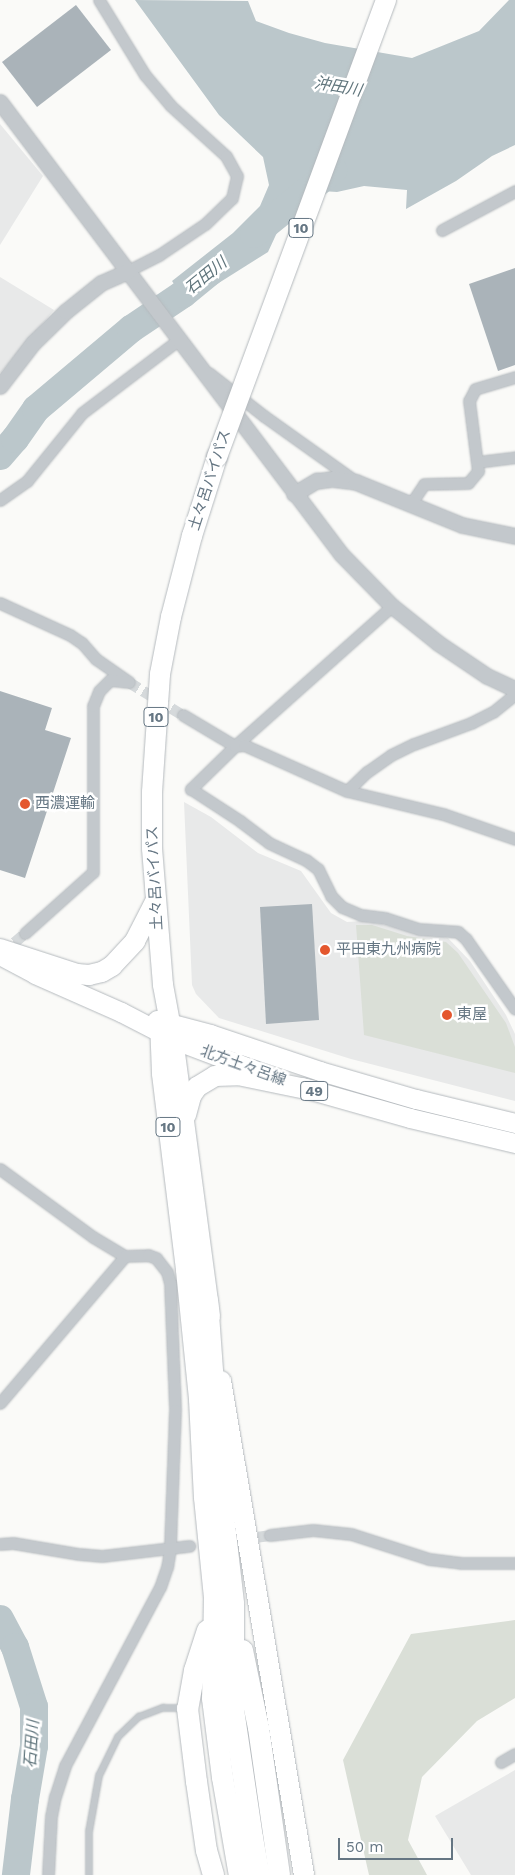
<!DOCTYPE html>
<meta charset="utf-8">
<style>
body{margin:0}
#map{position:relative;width:515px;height:1875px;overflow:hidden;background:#fafaf8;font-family:"Work Sans","Noto Sans JP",sans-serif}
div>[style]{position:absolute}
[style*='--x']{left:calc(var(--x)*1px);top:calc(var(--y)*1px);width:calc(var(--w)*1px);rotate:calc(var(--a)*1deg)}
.built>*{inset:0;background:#e8e9e9}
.green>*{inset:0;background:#dadfd7}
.water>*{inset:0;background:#bbc7cb}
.river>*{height:28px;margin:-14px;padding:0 14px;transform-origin:14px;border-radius:14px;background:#bbc7cb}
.building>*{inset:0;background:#aab3b9}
.minor-tunnel>*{height:11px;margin-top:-5.5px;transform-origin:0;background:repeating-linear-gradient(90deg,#d5d9db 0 11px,transparent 0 16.5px)}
.roads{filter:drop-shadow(0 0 1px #b5babe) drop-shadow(0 0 1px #b5babe)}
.service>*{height:5.5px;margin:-2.75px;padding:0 2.75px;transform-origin:2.75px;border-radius:2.75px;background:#c3c8cc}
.minor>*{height:11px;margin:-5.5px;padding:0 5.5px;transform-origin:5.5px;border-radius:5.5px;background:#c3c8cc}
.tertiary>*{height:15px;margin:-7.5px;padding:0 7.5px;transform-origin:7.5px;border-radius:7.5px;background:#c3c8cc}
.primary>*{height:19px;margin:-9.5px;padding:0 9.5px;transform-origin:9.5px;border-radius:9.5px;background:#fff}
.trunk>*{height:20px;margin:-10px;padding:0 10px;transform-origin:10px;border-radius:10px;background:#fff}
.motorway>*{height:21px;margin:-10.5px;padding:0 10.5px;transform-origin:10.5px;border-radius:10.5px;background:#fff}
.bridges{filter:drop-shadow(0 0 1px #b4b9bd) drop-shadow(0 0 1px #b4b9bd)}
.trunk-bridge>*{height:20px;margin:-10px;padding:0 10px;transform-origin:10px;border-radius:10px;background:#fff}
.dots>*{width:14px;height:14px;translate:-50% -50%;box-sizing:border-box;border:2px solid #fff;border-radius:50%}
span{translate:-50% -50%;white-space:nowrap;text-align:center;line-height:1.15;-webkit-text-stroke:5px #fff;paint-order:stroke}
.shield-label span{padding:1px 4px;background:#fff;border:1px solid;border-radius:4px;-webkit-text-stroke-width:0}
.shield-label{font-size:14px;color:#657683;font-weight:700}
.street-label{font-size:15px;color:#657683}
.poi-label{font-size:15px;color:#657683}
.left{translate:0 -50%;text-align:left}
.water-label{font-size:16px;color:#60757c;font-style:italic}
.scale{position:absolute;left:338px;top:1838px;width:115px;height:22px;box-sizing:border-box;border:2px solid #657683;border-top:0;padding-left:6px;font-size:15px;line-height:18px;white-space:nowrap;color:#657683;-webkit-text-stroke:4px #fff;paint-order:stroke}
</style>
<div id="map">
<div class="built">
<div style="clip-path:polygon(0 124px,43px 176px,0 245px)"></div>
<div style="clip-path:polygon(0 277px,54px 310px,0 373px)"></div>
<div style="clip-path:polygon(184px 802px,211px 817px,258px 853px,301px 871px,331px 913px,347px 922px,362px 921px,380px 924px,448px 938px,470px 961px,506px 1015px,515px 1034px,515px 1101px,351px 1059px,219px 1018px,196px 994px,192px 985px)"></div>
<div style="clip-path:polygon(515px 1770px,515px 1875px,471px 1875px,435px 1816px)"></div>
</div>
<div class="green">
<div style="clip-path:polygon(356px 925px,372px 925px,407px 936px,446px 942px,458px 953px,506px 1023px,515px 1047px,515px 1073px,364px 1035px)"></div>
<div style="clip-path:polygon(515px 1620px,515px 1698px,477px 1721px,422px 1777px,408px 1840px,427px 1875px,369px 1875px,343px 1760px,411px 1634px)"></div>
</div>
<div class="water">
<div style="clip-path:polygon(135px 0,248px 1px,256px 21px,289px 33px,325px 43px,412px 58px,479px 31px,509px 0,515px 0,515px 145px,492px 156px,456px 181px,406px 209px,407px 190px,364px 186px,337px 192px,291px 189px,286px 194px,281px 224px,268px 252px,187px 303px,172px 281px,233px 233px,260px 206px,269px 185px,263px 157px,219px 115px)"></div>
</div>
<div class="river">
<div style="--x:254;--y:234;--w:102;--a:-39"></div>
<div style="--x:0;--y:456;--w:23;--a:-49"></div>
<div style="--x:15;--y:439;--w:37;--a:-55"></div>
<div style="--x:36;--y:409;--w:124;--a:-40.1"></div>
<div style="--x:131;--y:329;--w:63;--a:-33.9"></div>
<div style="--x:183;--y:294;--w:35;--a:-39"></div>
<div style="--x:0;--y:1619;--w:32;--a:62"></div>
<div style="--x:15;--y:1647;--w:63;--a:72.4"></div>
<div style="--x:34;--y:1707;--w:39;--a:90"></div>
<div style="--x:34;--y:1746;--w:54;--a:99.6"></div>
<div style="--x:25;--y:1799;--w:77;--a:96.8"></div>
</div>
<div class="building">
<div style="clip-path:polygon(76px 5px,111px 50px,37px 107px,2px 62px)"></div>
<div style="clip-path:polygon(515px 268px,515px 365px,498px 371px,469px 284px)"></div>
<div style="clip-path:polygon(0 691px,52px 708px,45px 730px,71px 738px,25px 878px,0 870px)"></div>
<div style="clip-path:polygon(312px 904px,319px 1020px,266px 1024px,260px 907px)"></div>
<div style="clip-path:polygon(445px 1010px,451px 1013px,448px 1019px,442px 1017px)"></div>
</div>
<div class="minor-tunnel">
<div style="--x:129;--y:682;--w:63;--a:31.4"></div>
<div style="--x:2;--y:953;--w:30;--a:-41"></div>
<div style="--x:242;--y:1539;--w:28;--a:-8"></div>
</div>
<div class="roads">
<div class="service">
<div style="--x:89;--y:1875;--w:43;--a:-90"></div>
<div style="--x:89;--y:1832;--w:57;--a:-79.9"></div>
<div style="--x:99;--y:1776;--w:43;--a:-64"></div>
<div style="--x:118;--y:1737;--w:29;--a:-44"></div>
<div style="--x:139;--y:1717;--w:26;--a:-21"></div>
<div style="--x:163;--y:1708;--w:20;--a:0"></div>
</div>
<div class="minor">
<div style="--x:99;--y:0;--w:88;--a:58.5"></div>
<div style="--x:145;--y:75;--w:40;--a:50"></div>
<div style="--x:171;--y:106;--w:74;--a:42.3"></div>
<div style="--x:226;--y:156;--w:23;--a:61"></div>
<div style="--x:237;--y:176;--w:23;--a:103"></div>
<div style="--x:232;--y:198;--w:37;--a:136"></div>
<div style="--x:205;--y:224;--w:55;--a:146"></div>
<div style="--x:159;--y:255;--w:35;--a:153"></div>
<div style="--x:442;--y:230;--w:83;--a:-28.1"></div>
<div style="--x:209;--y:373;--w:70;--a:38"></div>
<div style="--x:264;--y:416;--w:112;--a:35.5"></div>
<div style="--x:477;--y:462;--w:38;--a:-7"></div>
<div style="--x:0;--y:500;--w:33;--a:-35"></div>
<div style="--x:27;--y:481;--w:87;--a:-51"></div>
<div style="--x:82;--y:413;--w:121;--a:-37.2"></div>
<div style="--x:410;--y:505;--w:25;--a:-56"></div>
<div style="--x:424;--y:484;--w:44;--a:-1.3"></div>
<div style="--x:468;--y:483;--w:16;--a:-50"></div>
<div style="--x:478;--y:471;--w:71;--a:-97.3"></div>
<div style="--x:469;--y:401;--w:13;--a:-63"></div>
<div style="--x:475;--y:389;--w:42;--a:-16.7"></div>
<div style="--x:0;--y:603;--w:77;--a:24.6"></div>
<div style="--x:70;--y:635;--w:14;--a:34"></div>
<div style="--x:82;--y:643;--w:21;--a:49"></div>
<div style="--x:96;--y:659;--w:38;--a:35"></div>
<div style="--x:392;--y:606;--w:210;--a:138.3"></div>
<div style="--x:235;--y:746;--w:62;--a:135.7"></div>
<div style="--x:191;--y:789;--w:59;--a:33.1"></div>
<div style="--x:240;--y:821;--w:36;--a:37"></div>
<div style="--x:269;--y:843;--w:41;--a:24.7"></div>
<div style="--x:306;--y:860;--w:15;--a:37"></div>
<div style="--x:318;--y:869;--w:30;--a:64"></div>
<div style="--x:331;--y:896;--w:16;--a:45"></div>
<div style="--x:342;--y:907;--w:21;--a:23"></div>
<div style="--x:361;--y:915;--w:24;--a:7"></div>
<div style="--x:385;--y:918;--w:36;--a:18"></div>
<div style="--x:419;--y:929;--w:39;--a:4"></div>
<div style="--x:458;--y:932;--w:11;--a:41"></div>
<div style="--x:466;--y:939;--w:85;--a:55"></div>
<div style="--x:183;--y:715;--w:61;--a:30.8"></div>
<div style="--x:235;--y:746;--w:9;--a:-6"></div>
<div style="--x:244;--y:745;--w:113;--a:24.1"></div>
<div style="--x:347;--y:791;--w:99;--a:13.5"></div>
<div style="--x:443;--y:814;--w:76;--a:19.1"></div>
<div style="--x:347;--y:791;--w:28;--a:-44"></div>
<div style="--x:367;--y:772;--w:29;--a:-35"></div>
<div style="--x:391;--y:755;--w:25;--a:-26"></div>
<div style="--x:414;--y:744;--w:61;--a:-20.2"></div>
<div style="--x:471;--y:723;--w:25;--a:-27"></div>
<div style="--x:493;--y:712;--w:28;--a:-39"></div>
<div style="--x:25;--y:933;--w:91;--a:-41.9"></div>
<div style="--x:93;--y:872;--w:166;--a:-90"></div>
<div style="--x:93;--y:706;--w:16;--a:-68"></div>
<div style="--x:99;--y:691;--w:16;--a:-45"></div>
<div style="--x:110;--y:680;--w:19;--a:6"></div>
<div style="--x:0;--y:1169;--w:115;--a:36.2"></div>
<div style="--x:93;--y:1237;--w:37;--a:31"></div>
<div style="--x:125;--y:1256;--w:23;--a:-2"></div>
<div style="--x:148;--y:1255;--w:9;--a:21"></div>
<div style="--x:156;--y:1258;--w:18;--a:52"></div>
<div style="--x:167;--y:1272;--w:11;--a:75"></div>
<div style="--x:170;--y:1283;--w:127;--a:87.7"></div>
<div style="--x:175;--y:1410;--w:139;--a:92.1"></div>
<div style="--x:170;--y:1549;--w:18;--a:99"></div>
<div style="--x:167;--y:1567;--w:21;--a:109"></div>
<div style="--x:160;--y:1587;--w:203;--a:118"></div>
<div style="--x:65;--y:1766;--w:32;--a:108"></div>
<div style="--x:55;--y:1796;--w:20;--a:101"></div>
<div style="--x:51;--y:1816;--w:59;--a:92.9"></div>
<div style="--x:0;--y:1403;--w:193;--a:-49.6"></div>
<div style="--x:270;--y:1535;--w:43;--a:-6.6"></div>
<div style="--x:313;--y:1530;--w:38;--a:6"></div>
<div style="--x:351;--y:1534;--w:82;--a:17.8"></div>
<div style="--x:429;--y:1559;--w:32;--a:7"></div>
<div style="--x:461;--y:1563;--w:54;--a:0"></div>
<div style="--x:0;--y:1544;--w:13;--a:-4"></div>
<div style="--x:13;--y:1543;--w:67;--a:9.5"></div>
<div style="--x:79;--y:1554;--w:23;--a:5"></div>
<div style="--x:102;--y:1556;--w:88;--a:-6.6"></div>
<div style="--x:501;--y:1762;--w:16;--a:-30"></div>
</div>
<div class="tertiary">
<div style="--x:0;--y:102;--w:566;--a:52.97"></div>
<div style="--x:341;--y:554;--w:73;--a:45.6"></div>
<div style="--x:392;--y:606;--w:59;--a:38.8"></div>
<div style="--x:438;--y:643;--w:59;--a:34"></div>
<div style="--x:487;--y:676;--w:31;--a:25"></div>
<div style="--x:0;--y:386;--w:54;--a:-52.5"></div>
<div style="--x:33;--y:343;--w:46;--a:-44.1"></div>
<div style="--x:66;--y:311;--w:45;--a:-38.7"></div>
<div style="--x:101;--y:283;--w:30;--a:-24"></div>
<div style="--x:294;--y:494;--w:26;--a:-31"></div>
<div style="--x:316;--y:481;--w:17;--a:-7"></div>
<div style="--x:333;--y:479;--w:23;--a:7"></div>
<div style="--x:356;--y:482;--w:114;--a:22.1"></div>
<div style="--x:462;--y:525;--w:54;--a:11.7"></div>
</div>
<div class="primary">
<div style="--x:0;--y:955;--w:40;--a:28"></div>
<div style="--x:35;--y:974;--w:94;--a:23.8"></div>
<div style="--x:121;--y:1012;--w:59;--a:27.4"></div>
<div style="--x:173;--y:1039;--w:98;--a:20.8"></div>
<div style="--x:157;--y:1020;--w:55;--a:14.8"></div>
<div style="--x:210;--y:1034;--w:116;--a:18.6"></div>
<div style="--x:320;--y:1071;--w:100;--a:16.3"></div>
<div style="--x:416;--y:1099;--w:102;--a:13.6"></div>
<div style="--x:301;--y:1087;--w:113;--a:15.9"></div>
<div style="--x:410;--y:1118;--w:108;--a:13.4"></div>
</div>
<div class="trunk">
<div style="--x:0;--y:949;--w:81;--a:18"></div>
<div style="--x:77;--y:974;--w:12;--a:5"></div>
<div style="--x:89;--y:975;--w:13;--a:-13"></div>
<div style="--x:102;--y:972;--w:12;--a:-31"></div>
<div style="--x:112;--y:966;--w:34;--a:-47"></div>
<div style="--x:135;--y:941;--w:44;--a:-62.9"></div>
<div style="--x:160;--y:1021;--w:53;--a:87.8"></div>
<div style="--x:162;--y:1074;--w:197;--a:83"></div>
<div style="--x:186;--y:1115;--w:20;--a:-75"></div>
<div style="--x:191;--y:1096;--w:11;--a:-56"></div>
<div style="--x:197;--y:1087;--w:21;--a:-31"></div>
<div style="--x:215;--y:1076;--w:23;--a:-2"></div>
<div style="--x:238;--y:1075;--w:79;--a:11.7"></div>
<div style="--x:210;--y:1316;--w:279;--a:-97.6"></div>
<div style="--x:173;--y:1039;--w:55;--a:-100.5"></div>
<div style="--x:163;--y:985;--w:137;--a:-94.6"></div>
<div style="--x:152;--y:848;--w:56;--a:-90"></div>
<div style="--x:152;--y:792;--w:118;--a:-86.1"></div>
<div style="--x:160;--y:674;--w:58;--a:-79.1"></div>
<div style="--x:171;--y:617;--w:84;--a:-75.5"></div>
<div style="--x:192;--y:536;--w:83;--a:-72.4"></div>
<div style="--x:221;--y:1381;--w:501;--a:80.46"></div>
</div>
<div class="motorway">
<div style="--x:186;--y:1270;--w:130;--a:84.2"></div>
<div style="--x:199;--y:1399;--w:98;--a:87.1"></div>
<div style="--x:204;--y:1497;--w:100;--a:84.3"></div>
<div style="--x:214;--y:1597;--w:101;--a:91.1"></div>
<div style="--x:212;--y:1698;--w:80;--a:82.8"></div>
<div style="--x:222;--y:1777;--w:99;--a:80.2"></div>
<div style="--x:207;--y:1300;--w:197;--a:85.9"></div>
<div style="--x:221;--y:1497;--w:107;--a:83.5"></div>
<div style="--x:233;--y:1603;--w:106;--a:90"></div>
<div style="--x:233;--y:1709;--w:129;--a:81.6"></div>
<div style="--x:252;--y:1837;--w:39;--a:80"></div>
<div style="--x:207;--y:1630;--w:42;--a:108"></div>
<div style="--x:194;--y:1670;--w:39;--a:100"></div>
<div style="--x:187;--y:1708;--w:74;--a:83"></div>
<div style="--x:196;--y:1781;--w:70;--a:81.8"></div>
<div style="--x:206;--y:1850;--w:26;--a:74"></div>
<div style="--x:242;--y:1650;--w:79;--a:78.3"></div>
<div style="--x:258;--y:1727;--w:149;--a:81.9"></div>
</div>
</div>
<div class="bridges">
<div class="trunk-bridge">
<div style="--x:217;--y:457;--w:487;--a:-69.7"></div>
</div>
</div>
<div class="dots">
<div style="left:25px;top:804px;background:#e4572e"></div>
<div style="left:325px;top:950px;background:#e4572e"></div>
<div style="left:447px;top:1015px;background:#e4572e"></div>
</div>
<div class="shield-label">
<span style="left:301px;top:228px">10</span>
<span style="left:156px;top:717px">10</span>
<span style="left:314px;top:1091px">49</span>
<span style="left:168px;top:1127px">10</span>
</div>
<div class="street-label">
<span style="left:210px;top:480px;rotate:-72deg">土々呂バイパス</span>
<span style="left:155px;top:878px;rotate:-93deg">土々呂バイパス</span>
<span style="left:243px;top:1066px;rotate:20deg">北方土々呂線</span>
</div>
<div class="poi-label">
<span class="left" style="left:35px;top:804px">西濃運輸</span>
<span class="left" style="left:336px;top:950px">平田東九州病院</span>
<span class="left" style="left:457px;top:1015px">東屋</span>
</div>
<div class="water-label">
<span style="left:338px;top:87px;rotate:10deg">沖田川</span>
<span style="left:206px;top:276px;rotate:-39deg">石田川</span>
<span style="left:32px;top:1744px;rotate:-86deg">石田川</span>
</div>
<div class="scale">50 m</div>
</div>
